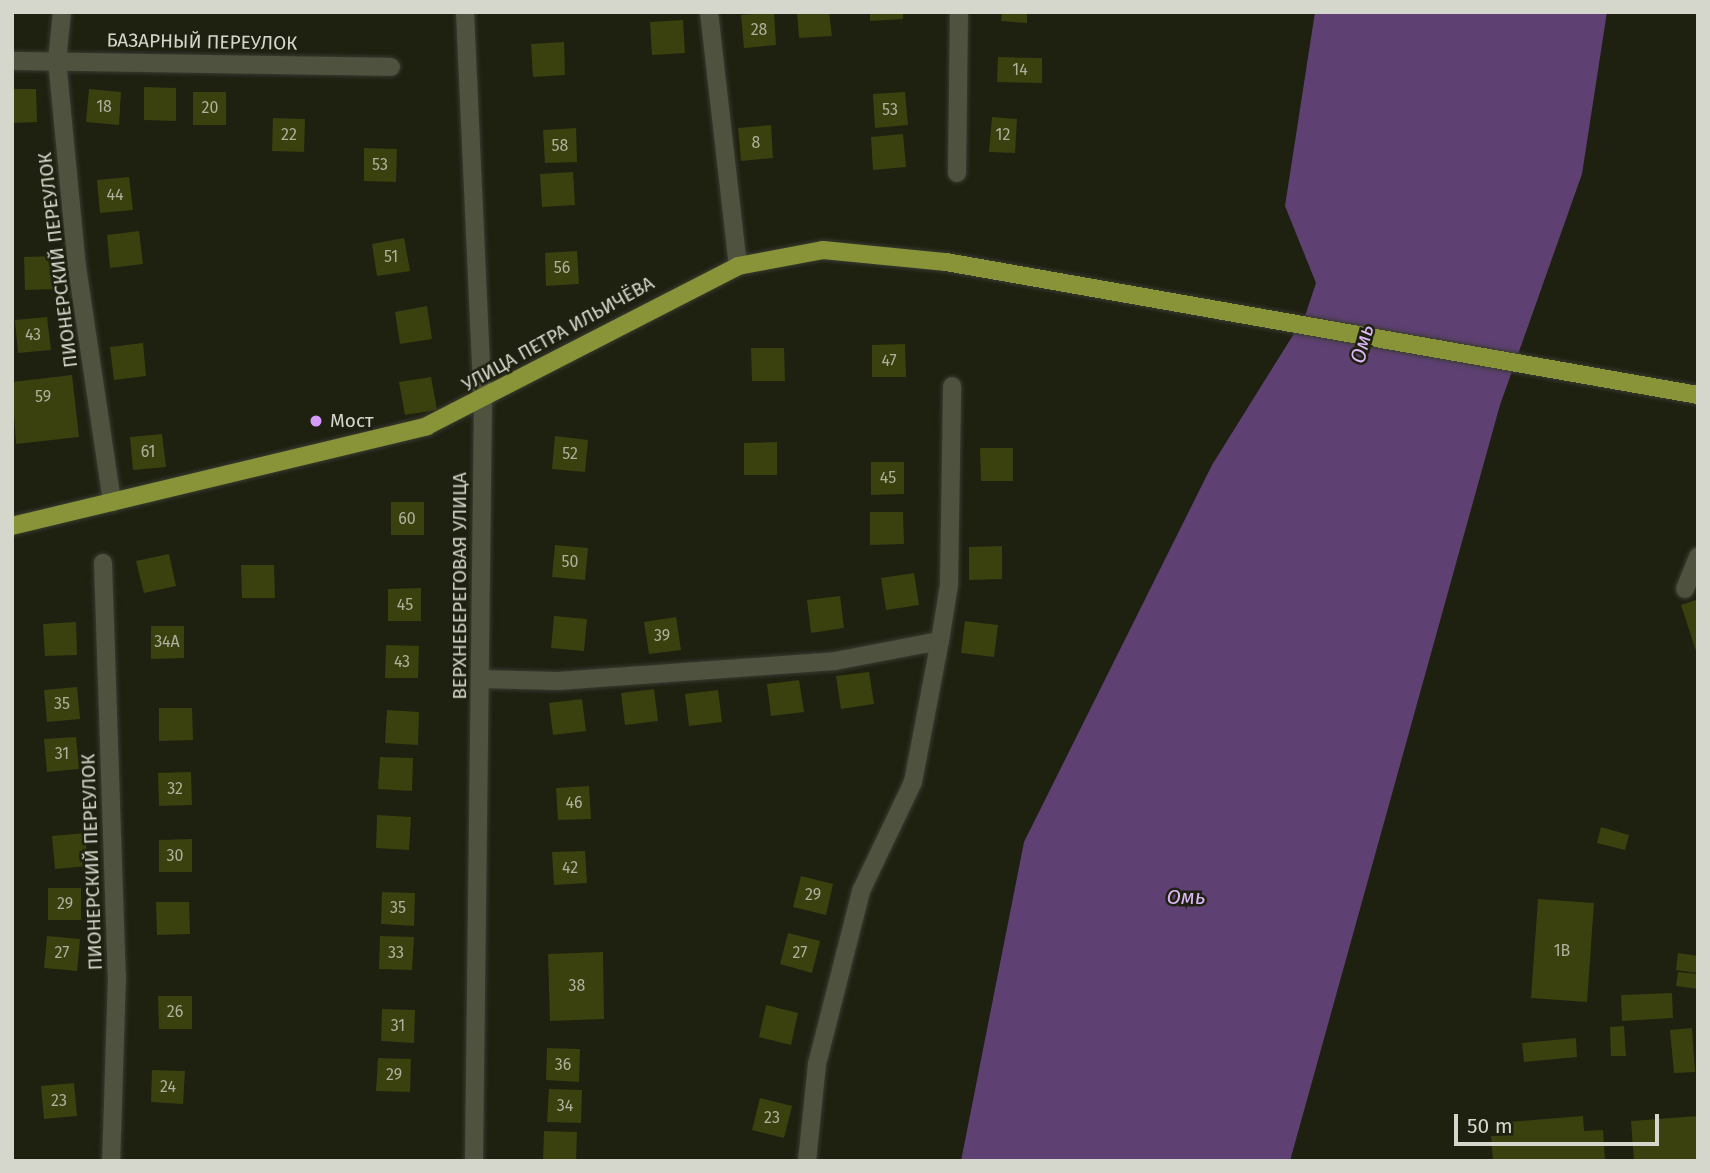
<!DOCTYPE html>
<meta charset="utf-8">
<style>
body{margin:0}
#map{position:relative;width:1710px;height:1173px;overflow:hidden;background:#1e2010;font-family:"Fira Sans",sans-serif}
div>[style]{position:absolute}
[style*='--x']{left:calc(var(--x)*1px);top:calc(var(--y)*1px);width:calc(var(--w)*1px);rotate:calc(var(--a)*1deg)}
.water>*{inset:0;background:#5e4072}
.building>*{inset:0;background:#3a400e}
.roads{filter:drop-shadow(0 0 2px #393b31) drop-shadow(0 0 2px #393b31)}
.minor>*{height:18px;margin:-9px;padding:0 9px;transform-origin:9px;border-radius:9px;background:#4f523f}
.major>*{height:18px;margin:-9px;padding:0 9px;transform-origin:9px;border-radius:9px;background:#899337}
.dots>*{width:19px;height:19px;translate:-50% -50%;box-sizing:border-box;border:4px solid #1e2010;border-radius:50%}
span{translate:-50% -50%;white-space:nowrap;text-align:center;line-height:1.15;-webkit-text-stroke:5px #1e2010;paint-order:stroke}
.number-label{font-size:16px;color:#aeb19c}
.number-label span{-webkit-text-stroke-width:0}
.street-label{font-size:19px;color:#d5d7cc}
.poi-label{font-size:19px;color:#d5d7cc}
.left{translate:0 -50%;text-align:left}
.water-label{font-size:21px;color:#dcb7f5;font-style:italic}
.frame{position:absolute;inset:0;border:14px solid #d5d7cc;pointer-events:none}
.scale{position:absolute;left:1454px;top:1114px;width:205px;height:32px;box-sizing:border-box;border:4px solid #d5d7cc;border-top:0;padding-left:9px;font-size:21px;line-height:24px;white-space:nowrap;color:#d5d7cc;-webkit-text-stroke:5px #1e2010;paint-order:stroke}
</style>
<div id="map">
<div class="water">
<div style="clip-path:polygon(1315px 12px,1607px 12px,1582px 174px,1500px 405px,1290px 1161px,961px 1161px,1024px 842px,1212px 465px,1305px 316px,1316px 283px,1285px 206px)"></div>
</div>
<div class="building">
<div style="clip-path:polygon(774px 12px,776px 45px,744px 48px,741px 15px)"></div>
<div style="clip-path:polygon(797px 12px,829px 12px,832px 36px,799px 38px)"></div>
<div style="clip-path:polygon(870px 12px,903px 12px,903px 19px,870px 21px)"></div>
<div style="clip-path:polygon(1002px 12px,1027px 12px,1027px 23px,1001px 21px)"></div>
<div style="clip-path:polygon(683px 20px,685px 53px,652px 55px,650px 22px)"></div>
<div style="clip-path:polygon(564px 42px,565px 75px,533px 77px,531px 44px)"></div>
<div style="clip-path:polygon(998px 57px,1042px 58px,1042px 83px,997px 82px)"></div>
<div style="clip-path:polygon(144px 87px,176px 88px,176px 121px,144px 120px)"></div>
<div style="clip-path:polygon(12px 89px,36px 89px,37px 122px,12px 123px)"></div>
<div style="clip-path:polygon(89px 89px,121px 92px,119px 125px,86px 122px)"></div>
<div style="clip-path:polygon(193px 92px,226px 92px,226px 125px,193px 125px)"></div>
<div style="clip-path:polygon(905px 92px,908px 125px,875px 128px,873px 94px)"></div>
<div style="clip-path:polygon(992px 117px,1017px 119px,1015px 153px,989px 152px)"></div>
<div style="clip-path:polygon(273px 118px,305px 119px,304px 152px,272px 151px)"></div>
<div style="clip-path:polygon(771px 125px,773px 158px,741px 161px,738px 128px)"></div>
<div style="clip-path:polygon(576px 128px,577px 162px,545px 163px,543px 130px)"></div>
<div style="clip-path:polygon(903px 134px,906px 167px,873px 170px,871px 137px)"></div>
<div style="clip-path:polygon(364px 148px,397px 149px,396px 182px,364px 181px)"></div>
<div style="clip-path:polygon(573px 172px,575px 205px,542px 207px,540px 174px)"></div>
<div style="clip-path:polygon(129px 177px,133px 210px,100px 213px,97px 180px)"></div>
<div style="clip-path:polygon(139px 231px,143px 264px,110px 268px,107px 235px)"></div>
<div style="clip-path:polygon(404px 238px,410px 271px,377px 276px,372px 244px)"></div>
<div style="clip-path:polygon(577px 251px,579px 284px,546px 286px,545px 253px)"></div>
<div style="clip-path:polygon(57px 256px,58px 289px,25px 290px,24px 257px)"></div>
<div style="clip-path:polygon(427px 306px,432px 339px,400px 344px,395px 312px)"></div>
<div style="clip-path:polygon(47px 317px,51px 350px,18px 353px,15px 320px)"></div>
<div style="clip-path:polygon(143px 343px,146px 376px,114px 380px,110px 347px)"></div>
<div style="clip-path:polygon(905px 344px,906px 377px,872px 377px,872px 345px)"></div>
<div style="clip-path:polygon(751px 348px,784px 348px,785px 381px,752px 381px)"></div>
<div style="clip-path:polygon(72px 375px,79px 437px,16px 444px,12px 382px)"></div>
<div style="clip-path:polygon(431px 377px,437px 410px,405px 415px,399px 382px)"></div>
<div style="clip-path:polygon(162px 434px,166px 467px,133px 470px,130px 437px)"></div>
<div style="clip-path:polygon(555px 436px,588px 440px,585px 472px,552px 469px)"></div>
<div style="clip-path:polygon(777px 442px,777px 475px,744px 475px,744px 443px)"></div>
<div style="clip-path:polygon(980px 448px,1013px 448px,1013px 481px,981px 481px)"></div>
<div style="clip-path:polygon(871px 462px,904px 462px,904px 494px,871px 495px)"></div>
<div style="clip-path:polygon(391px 502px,424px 502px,424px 535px,391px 535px)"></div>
<div style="clip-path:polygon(870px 512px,903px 512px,904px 544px,870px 545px)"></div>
<div style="clip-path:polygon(555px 545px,588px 548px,585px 580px,552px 577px)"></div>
<div style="clip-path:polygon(1002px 546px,1002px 579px,969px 580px,969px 547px)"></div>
<div style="clip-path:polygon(169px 554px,176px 586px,144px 593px,136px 561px)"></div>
<div style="clip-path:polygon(241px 565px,274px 565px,275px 598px,242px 598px)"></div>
<div style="clip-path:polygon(914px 573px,919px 605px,886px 610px,881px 578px)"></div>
<div style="clip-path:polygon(421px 588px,421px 621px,388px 621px,388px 589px)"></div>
<div style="clip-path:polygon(840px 596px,844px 628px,811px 633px,807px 600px)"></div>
<div style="clip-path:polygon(1698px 599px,1698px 651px,1696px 651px,1681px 605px)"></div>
<div style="clip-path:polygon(554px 616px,587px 619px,584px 651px,551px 648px)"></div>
<div style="clip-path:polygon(676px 617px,681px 650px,649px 654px,644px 622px)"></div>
<div style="clip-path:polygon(965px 621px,998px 625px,994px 657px,961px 653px)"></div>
<div style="clip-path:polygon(76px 622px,77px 655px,45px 656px,43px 624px)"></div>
<div style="clip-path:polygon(151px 626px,184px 626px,184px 658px,151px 659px)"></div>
<div style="clip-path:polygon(386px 645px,419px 646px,418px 678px,385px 678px)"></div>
<div style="clip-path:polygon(869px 672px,874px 704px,841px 709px,836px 676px)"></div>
<div style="clip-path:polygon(799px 680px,804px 712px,771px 716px,767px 684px)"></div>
<div style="clip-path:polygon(77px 687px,80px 719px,47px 722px,44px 690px)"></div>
<div style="clip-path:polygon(654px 689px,658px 721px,625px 725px,621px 693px)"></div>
<div style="clip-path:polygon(718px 690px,722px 722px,689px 726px,685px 694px)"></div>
<div style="clip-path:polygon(582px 699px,586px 731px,553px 735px,549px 703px)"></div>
<div style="clip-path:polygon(159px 708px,192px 708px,193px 740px,159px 741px)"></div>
<div style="clip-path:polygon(387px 710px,419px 712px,418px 745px,385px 743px)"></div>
<div style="clip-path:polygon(76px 737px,79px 769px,47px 772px,44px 739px)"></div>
<div style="clip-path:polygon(380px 757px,413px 758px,412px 791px,378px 789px)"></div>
<div style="clip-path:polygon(191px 772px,192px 805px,159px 806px,158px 773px)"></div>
<div style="clip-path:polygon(589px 786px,591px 819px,558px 820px,556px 788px)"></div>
<div style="clip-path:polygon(377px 815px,411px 817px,409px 850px,376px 848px)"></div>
<div style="clip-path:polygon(1601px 827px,1629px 835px,1625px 850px,1597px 843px)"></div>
<div style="clip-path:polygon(85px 833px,88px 866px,55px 869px,52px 836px)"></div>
<div style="clip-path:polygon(192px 839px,192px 872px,159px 872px,159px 840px)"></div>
<div style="clip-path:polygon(585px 851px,587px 883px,554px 885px,552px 852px)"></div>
<div style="clip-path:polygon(801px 876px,833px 884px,826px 915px,793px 907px)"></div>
<div style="clip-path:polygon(48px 888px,81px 888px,81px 920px,48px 920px)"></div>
<div style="clip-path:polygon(382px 892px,415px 893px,414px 926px,381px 924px)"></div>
<div style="clip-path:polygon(1538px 899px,1594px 903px,1587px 1002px,1531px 998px)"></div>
<div style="clip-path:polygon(156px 902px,189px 902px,190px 934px,157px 935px)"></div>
<div style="clip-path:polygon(788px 933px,820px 941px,812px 973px,780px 964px)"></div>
<div style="clip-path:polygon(47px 936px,80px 939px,77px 971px,44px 968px)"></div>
<div style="clip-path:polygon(380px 936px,414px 937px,412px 970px,379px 969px)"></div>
<div style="clip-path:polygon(603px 952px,604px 1019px,550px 1021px,548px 954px)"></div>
<div style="clip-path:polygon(1678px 953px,1698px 956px,1698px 973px,1676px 970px)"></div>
<div style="clip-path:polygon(1678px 972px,1698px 974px,1698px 989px,1676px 986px)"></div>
<div style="clip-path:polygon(1672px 993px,1673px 1018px,1622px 1021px,1621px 995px)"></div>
<div style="clip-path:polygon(158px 996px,192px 996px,192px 1029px,159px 1029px)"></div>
<div style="clip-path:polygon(766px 1005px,798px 1013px,791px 1045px,759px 1037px)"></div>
<div style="clip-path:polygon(382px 1009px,415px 1010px,414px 1043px,381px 1041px)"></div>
<div style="clip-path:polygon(1624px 1026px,1626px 1056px,1611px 1056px,1610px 1027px)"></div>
<div style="clip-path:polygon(1692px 1028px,1695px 1072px,1674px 1073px,1670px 1030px)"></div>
<div style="clip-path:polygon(1576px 1038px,1577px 1057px,1524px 1062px,1522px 1043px)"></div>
<div style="clip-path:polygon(547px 1048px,580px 1049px,579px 1082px,546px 1080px)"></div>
<div style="clip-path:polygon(378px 1058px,411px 1059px,410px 1092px,376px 1091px)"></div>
<div style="clip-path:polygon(152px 1070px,185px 1071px,183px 1104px,151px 1102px)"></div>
<div style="clip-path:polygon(74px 1083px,77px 1116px,44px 1119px,41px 1086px)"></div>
<div style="clip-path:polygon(549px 1089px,582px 1090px,581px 1123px,547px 1122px)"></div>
<div style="clip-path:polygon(760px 1098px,792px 1106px,784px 1138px,752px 1130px)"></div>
<div style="clip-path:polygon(1583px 1116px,1584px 1131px,1603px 1130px,1605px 1161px,1493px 1161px,1491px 1136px,1508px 1135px,1507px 1122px)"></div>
<div style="clip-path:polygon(1698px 1116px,1698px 1161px,1634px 1161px,1631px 1121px)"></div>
<div style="clip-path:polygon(544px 1131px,577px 1132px,576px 1161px,543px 1161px)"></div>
</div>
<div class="roads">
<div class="minor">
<div style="--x:62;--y:12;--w:48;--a:95.9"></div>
<div style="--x:57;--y:60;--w:208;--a:84.5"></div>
<div style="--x:77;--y:267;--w:238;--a:81.5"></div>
<div style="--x:465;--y:12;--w:389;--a:87.4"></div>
<div style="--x:483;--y:401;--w:760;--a:90.68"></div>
<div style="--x:709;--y:12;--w:256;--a:83.5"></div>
<div style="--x:12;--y:61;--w:379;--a:0.9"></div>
<div style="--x:957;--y:173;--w:161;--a:-89.3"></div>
<div style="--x:103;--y:563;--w:412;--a:88.1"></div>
<div style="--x:117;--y:975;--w:186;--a:91.8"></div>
<div style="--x:1685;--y:589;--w:35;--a:-68"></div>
<div style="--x:480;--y:679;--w:78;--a:1.5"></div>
<div style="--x:558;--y:681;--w:278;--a:-4.1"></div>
<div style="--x:835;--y:661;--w:107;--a:-10.8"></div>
<div style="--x:807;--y:1161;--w:98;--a:-84.1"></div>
<div style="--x:817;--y:1064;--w:179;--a:-75.7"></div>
<div style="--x:861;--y:891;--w:121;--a:-64.5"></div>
<div style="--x:913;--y:782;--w:144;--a:-79.2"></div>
<div style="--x:940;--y:641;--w:57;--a:-80.9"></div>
<div style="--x:949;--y:585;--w:199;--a:-89.1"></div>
</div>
<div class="major">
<div style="--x:12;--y:526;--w:427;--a:-13.5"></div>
<div style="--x:427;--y:426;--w:350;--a:-27.2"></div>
<div style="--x:738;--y:266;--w:86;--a:-10.7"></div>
<div style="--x:823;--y:250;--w:124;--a:5.6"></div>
<div style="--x:946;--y:262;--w:764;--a:10.03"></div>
</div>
</div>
<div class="dots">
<div style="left:316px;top:421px;background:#d59cfb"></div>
</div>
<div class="number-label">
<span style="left:759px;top:30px">28</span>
<span style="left:1020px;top:70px">14</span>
<span style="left:104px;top:107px">18</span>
<span style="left:210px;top:108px">20</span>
<span style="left:890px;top:110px">53</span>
<span style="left:289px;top:135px">22</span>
<span style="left:1003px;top:135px">12</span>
<span style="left:756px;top:143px">8</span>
<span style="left:560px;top:146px">58</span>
<span style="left:380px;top:165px">53</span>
<span style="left:115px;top:195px">44</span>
<span style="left:391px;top:257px">51</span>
<span style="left:562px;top:268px">56</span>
<span style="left:33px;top:335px">43</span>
<span style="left:889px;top:361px">47</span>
<span style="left:43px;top:397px">59</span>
<span style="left:148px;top:452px">61</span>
<span style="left:570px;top:454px">52</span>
<span style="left:888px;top:478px">45</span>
<span style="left:407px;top:519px">60</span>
<span style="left:570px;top:562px">50</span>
<span style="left:405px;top:605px">45</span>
<span style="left:662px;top:636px">39</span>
<span style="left:167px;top:642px">34А</span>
<span style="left:402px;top:662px">43</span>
<span style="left:62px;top:704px">35</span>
<span style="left:62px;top:754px">31</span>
<span style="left:175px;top:789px">32</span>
<span style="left:574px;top:803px">46</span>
<span style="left:175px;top:856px">30</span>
<span style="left:570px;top:868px">42</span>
<span style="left:813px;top:895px">29</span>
<span style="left:65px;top:904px">29</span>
<span style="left:398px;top:908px">35</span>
<span style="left:1562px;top:951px">1В</span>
<span style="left:62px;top:953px">27</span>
<span style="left:396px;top:953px">33</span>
<span style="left:800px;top:953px">27</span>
<span style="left:577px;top:986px">38</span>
<span style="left:175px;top:1012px">26</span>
<span style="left:398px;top:1026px">31</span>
<span style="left:563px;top:1065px">36</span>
<span style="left:394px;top:1075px">29</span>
<span style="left:168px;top:1087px">24</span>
<span style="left:59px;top:1101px">23</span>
<span style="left:565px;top:1106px">34</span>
<span style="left:772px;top:1118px">23</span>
</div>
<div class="street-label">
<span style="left:202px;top:42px;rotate:1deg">БАЗАРНЫЙ ПЕРЕУЛОК</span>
<span style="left:58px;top:260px;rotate:-97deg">ПИОНЕРСКИЙ ПЕРЕУЛОК</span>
<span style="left:558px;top:334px;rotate:-29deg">УЛИЦА ПЕТРА ИЛЬИЧЁВА</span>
<span style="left:460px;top:586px;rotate:-90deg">ВЕРХНЕБЕРЕГОВАЯ УЛИЦА</span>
<span style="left:92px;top:862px;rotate:-92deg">ПИОНЕРСКИЙ ПЕРЕУЛОК</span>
</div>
<div class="poi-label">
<span class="left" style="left:330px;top:421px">Мост</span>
</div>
<div class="water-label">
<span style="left:1362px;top:344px;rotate:-75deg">Омь</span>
<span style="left:1186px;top:897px">Омь</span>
</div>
<div class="frame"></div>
<div class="scale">50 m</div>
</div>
